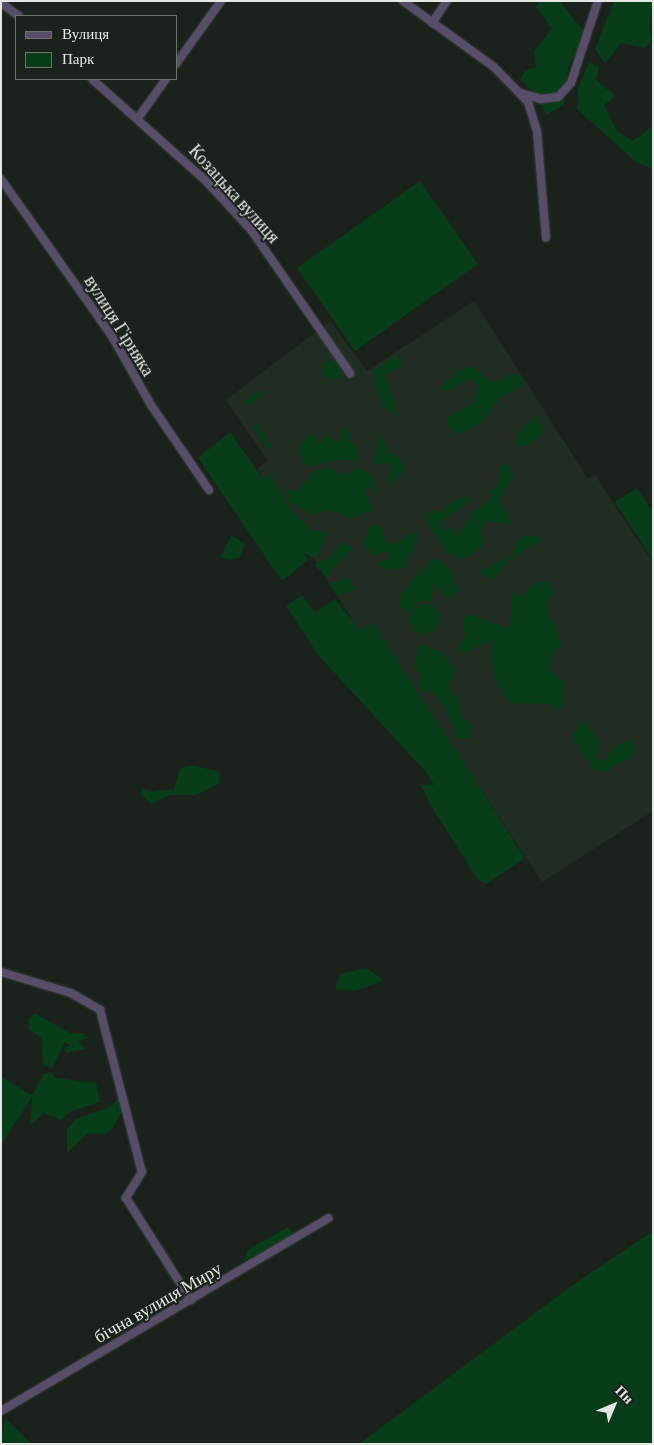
<!DOCTYPE html>
<meta charset="utf-8">
<style>
body{margin:0}
#map{position:relative;width:654px;height:1445px;overflow:hidden;background:#1b221c;font-family:"Crimson Pro",serif}
div>[style]{position:absolute}
[style*='--x']{left:calc(var(--x)*1px);top:calc(var(--y)*1px);width:calc(var(--w)*1px);rotate:calc(var(--a)*1deg)}
.built>*{inset:0;background:#212d23}
.green>*{inset:0;background:#083d1a}
.round{border-radius:50%}
.roads{filter:drop-shadow(0 0 1px #373e38) drop-shadow(0 0 1px #373e38)}
.minor>*{height:8px;margin:-4px;padding:0 4px;transform-origin:4px;border-radius:4px;background:#584d69}
span{translate:-50% -50%;white-space:nowrap;text-align:center;line-height:1.15;-webkit-text-stroke:4px #1b221c;paint-order:stroke}
.street-label{font-size:18px;color:#e4e8e4}
.frame{position:absolute;inset:0;border:2px solid #e4e8e4;pointer-events:none}
.legend{position:absolute;left:15px;top:15px;width:162px;height:65px;box-sizing:border-box;background:#1b221c;border:1px solid #6b716c;margin:0;padding:6px 9px;list-style:none;font-size:15px;color:#e4e8e4}
.legend li{display:flex;align-items:center;gap:10px;height:25px}
.legend b{width:25px;border:1px solid #6b716c}
.north{position:absolute;left:589px;top:1380px;width:50px;height:50px;-webkit-text-stroke:4px #1b221c;paint-order:stroke;rotate:45deg;font-size:14px;font-weight:700;line-height:20px;text-align:center;color:#e4e8e4}
.north::after{content:'';display:block;margin:auto;width:18px;height:22px;background:#e4e8e4;clip-path:polygon(50% 0,100% 100%,50% 72%,0 100%)}
</style>
<div id="map">
<div class="built">
<div style="clip-path:polygon(474px 301px,588px 479px,595px 475px,653px 563px,653px 811px,542px 882px,372px 624px,360px 632px,257px 469px,268px 461px,226px 400px,330px 321px,367px 371px)"></div>
</div>
<div class="green">
<div style="clip-path:polygon(540px 1px,559px 1px,583px 30px,582px 41px,568px 67px,564px 104px,546px 115px,536px 94px,520px 80px,525px 71px,536px 67px,534px 51px,552px 29px,536px 7px)"></div>
<div style="clip-path:polygon(614px 1px,653px 1px,649px 26px,652px 40px,645px 48px,621px 43px,605px 63px,595px 49px)"></div>
<div style="clip-path:polygon(590px 62px,599px 67px,596px 80px,615px 96px,604px 105px,617px 131px,633px 141px,653px 126px,653px 169px,636px 162px,577px 109px,578px 87px)"></div>
<div style="clip-path:polygon(420px 181px,478px 264px,355px 351px,297px 268px)"></div>
<div style="clip-path:polygon(394px 356px,403px 359px,400px 367px,384px 375px,395px 402px,395px 416px,381px 404px,372px 371px)"></div>
<div class="round" style="left:322px;top:360px;width:20px;height:20px"></div>
<div style="clip-path:polygon(472px 366px,494px 383px,513px 373px,523px 377px,521px 386px,500px 398px,481px 422px,461px 435px,447px 426px,447px 418px,472px 403px,479px 385px,470px 378px,447px 392px,440px 387px,461px 369px)"></div>
<div style="clip-path:polygon(261px 389px,264px 394px,247px 406px,244px 401px)"></div>
<div style="clip-path:polygon(536px 415px,545px 433px,524px 448px,516px 442px,518px 433px)"></div>
<div style="clip-path:polygon(257px 424px,272px 446px,268px 449px,253px 427px)"></div>
<div style="clip-path:polygon(344px 427px,348px 427px,350px 441px,359px 449px,356px 461px,342px 459px,307px 467px,298px 453px,301px 442px,314px 432px,319px 445px,325px 435px,339px 442px)"></div>
<div style="clip-path:polygon(230px 432px,263px 479px,268px 473px,273px 479px,287px 506px,312px 530px,328px 533px,315px 559px,304px 553px,308px 560px,282px 581px,198px 458px)"></div>
<div style="clip-path:polygon(381px 432px,388px 452px,397px 456px,405px 469px,390px 486px,391px 463px,373px 464px)"></div>
<div style="clip-path:polygon(506px 465px,515px 475px,499px 500px,512px 524px,488px 521px,480px 532px,485px 542px,473px 554px,462px 559px,447px 553px,424px 517px,433px 510px,440px 513px,453px 501px,470px 496px,468px 503px,439px 522px,444px 531px,453px 527px,455px 537px,473px 513px,493px 498px,489px 492px,499px 484px,500px 466px)"></div>
<div style="clip-path:polygon(328px 467px,345px 475px,358px 467px,374px 479px,380px 494px,368px 485px,363px 493px,372px 504px,371px 511px,352px 518px,329px 510px,313px 515px,288px 501px,284px 488px,296px 491px,315px 471px)"></div>
<div style="clip-path:polygon(637px 488px,653px 513px,653px 560px,615px 502px)"></div>
<div style="clip-path:polygon(372px 524px,382px 527px,384px 539px,393px 545px,413px 532px,419px 535px,404px 567px,386px 571px,378px 564px,388px 558px,388px 551px,374px 555px,362px 544px)"></div>
<div style="clip-path:polygon(231px 535px,245px 544px,240px 557px,229px 560px,221px 557px)"></div>
<div style="clip-path:polygon(536px 535px,543px 539px,507px 561px,493px 580px,477px 573px,513px 554px,519px 538px)"></div>
<div style="clip-path:polygon(345px 541px,352px 548px,326px 577px,314px 564px,329px 558px)"></div>
<div style="clip-path:polygon(433px 558px,448px 566px,458px 591px,446px 599px,434px 583px,431px 601px,418px 601px,408px 613px,399px 604px,401px 593px)"></div>
<div style="clip-path:polygon(349px 578px,355px 589px,337px 596px,329px 584px)"></div>
<div style="clip-path:polygon(548px 581px,555px 593px,545px 604px,562px 644px,552px 655px,550px 671px,565px 682px,561px 710px,545px 703px,515px 704px,506px 699px,495px 679px,490px 656px,493px 640px,461px 654px,458px 648px,465px 636px,463px 619px,470px 614px,510px 629px,512px 592px,521px 596px,535px 583px)"></div>
<div style="clip-path:polygon(302px 595px,315px 613px,335px 599px,359px 630px,373px 623px,525px 858px,486px 884px,478px 880px,430px 804px,421px 785px,434px 785px,426px 772px,319px 656px,286px 606px)"></div>
<div class="round" style="left:410px;top:604px;width:30px;height:30px"></div>
<div style="clip-path:polygon(420px 644px,442px 652px,456px 670px,448px 688px,457px 697px,463px 719px,471px 725px,470px 739px,452px 738px,457px 732px,442px 703px,431px 690px,423px 693px,419px 687px,421px 674px,414px 664px)"></div>
<div style="clip-path:polygon(582px 720px,600px 740px,596px 758px,604px 761px,614px 746px,631px 740px,635px 749px,631px 757px,605px 772px,595px 771px,572px 737px)"></div>
<div style="clip-path:polygon(192px 765px,220px 772px,219px 783px,196px 795px,170px 795px,151px 804px,140px 793px,143px 788px,152px 792px,174px 789px,180px 769px)"></div>
<div style="clip-path:polygon(366px 968px,384px 980px,355px 991px,335px 989px,340px 974px)"></div>
<div style="clip-path:polygon(34px 1013px,70px 1033px,82px 1033px,88px 1038px,78px 1041px,86px 1049px,66px 1053px,64px 1048px,71px 1046px,65px 1042px,52px 1069px,43px 1064px,41px 1038px,29px 1029px,28px 1019px)"></div>
<div style="clip-path:polygon(51px 1072px,56px 1078px,96px 1083px,100px 1102px,70px 1112px,61px 1120px,44px 1113px,30px 1126px,32px 1097px,1px 1145px,1px 1077px,32px 1095px,44px 1074px)"></div>
<div style="clip-path:polygon(119px 1097px,129px 1097px,113px 1128px,105px 1134px,87px 1134px,67px 1153px,67px 1129px,76px 1119px,110px 1107px)"></div>
<div style="clip-path:polygon(288px 1227px,294px 1234px,243px 1262px,248px 1250px)"></div>
<div style="clip-path:polygon(653px 1231px,653px 1444px,359px 1444px,570px 1287px)"></div>
<div style="clip-path:polygon(5px 1418px,32px 1444px,1px 1444px)"></div>
</div>
<div class="roads">
<div class="minor">
<div style="--x:403;--y:1;--w:112;--a:36"></div>
<div style="--x:494;--y:67;--w:49;--a:45.8"></div>
<div style="--x:528;--y:102;--w:30;--a:73"></div>
<div style="--x:537;--y:131;--w:107;--a:85.2"></div>
<div style="--x:1;--y:3;--w:22;--a:36"></div>
<div style="--x:432;--y:23;--w:27;--a:-56"></div>
<div style="--x:176;--y:64;--w:77;--a:-54.5"></div>
<div style="--x:92;--y:79;--w:154;--a:41.8"></div>
<div style="--x:207;--y:182;--w:67;--a:47.4"></div>
<div style="--x:252;--y:231;--w:173;--a:55.4"></div>
<div style="--x:521;--y:93;--w:21;--a:17"></div>
<div style="--x:541;--y:99;--w:17;--a:-7"></div>
<div style="--x:558;--y:97;--w:19;--a:-47"></div>
<div style="--x:571;--y:83;--w:86;--a:-71.8"></div>
<div style="--x:138;--y:118;--w:48;--a:-54.3"></div>
<div style="--x:1;--y:179;--w:194;--a:54.8"></div>
<div style="--x:113;--y:338;--w:77;--a:60.4"></div>
<div style="--x:151;--y:405;--w:103;--a:55.7"></div>
<div style="--x:1;--y:972;--w:73;--a:16.7"></div>
<div style="--x:71;--y:993;--w:34;--a:30"></div>
<div style="--x:100;--y:1010;--w:167;--a:75.5"></div>
<div style="--x:142;--y:1172;--w:31;--a:122"></div>
<div style="--x:126;--y:1198;--w:121;--a:57.5"></div>
<div style="--x:1;--y:1411;--w:380;--a:-30.5"></div>
</div>
</div>
<div class="street-label">
<span style="left:234px;top:194px;rotate:48deg">Козацька вулиця</span>
<span style="left:119px;top:326px;rotate:58deg">вулиця Гірняка</span>
<span style="left:158px;top:1303px;rotate:-30deg">бічна вулиця Миру</span>
</div>
<div class="frame"></div>
<ul class="legend">
<li><b style="height:6px;background:#584d69"></b>Вулиця</li>
<li><b style="height:14px;background:#083d1a"></b>Парк</li>
</ul>
<div class="north">Пн</div>
</div>
